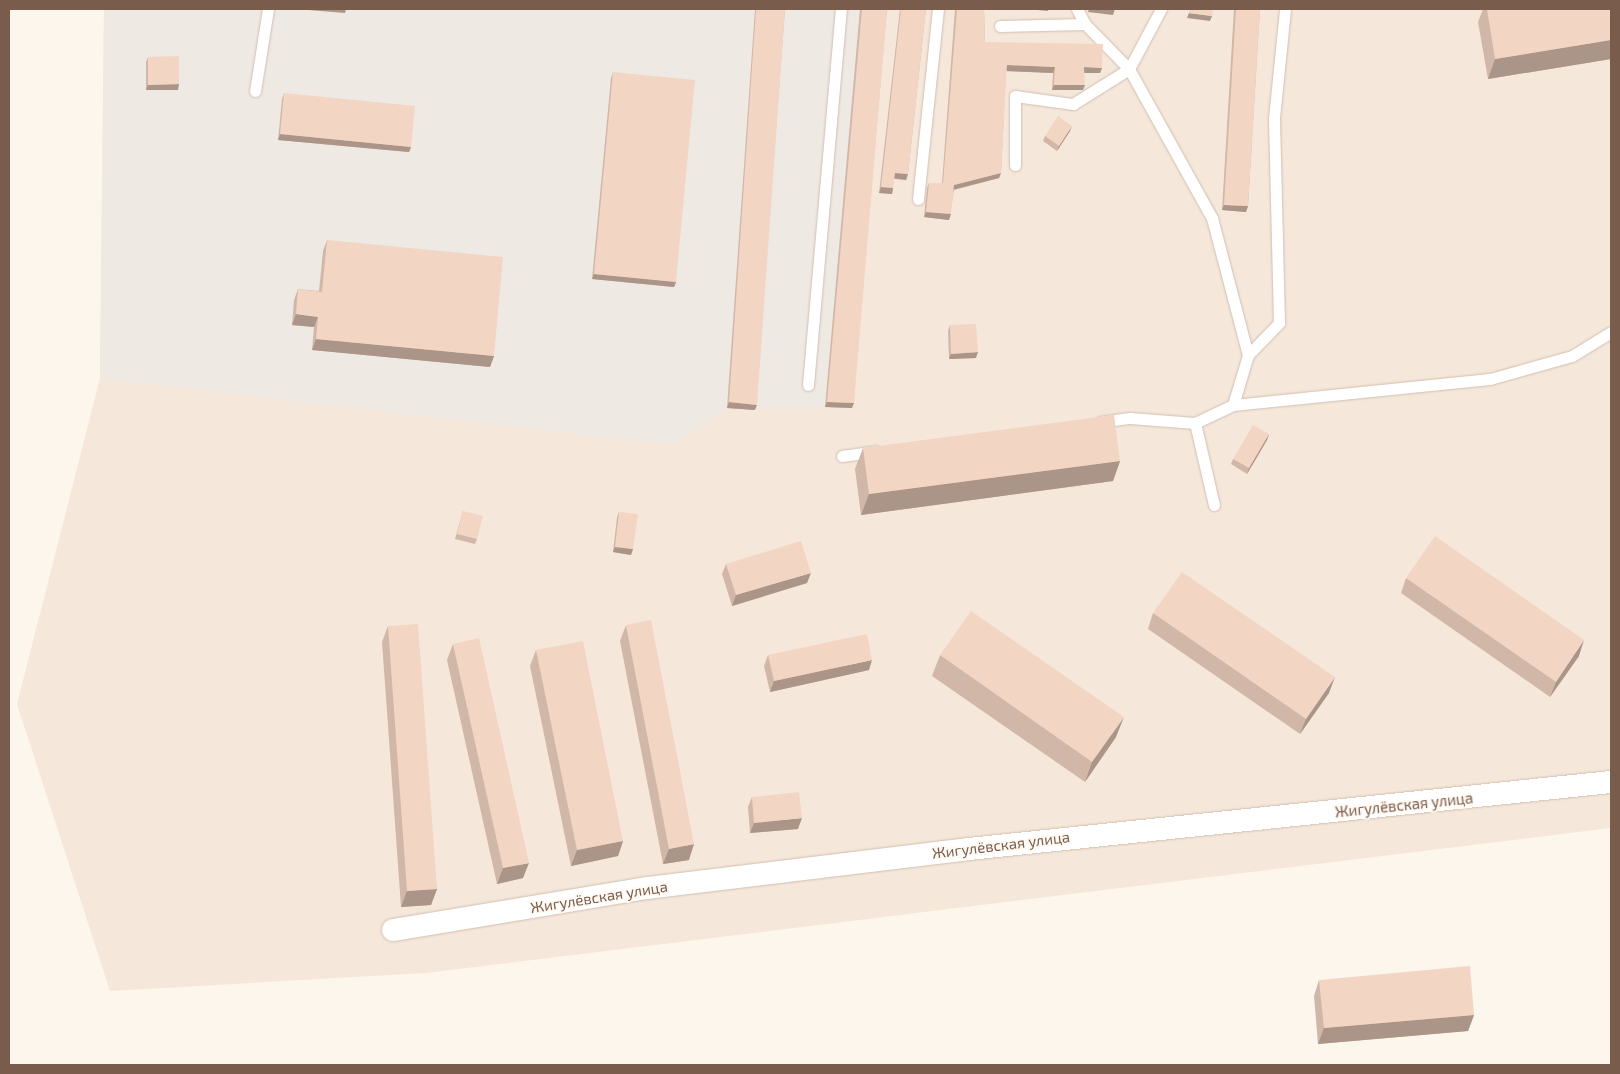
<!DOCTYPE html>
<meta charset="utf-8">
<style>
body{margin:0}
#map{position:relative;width:1620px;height:1074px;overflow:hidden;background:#fdf6ec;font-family:"Exo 2",sans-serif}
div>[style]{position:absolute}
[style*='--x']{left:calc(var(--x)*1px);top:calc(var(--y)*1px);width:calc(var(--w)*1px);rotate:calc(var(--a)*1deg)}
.residential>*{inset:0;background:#f5e8da}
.industrial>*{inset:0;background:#efe9e4}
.roads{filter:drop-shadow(0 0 1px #d1beb0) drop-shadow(0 0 1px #d1beb0)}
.lane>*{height:11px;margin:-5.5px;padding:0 5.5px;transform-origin:5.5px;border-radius:5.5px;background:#fff}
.street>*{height:22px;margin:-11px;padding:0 11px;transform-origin:11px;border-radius:11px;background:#fff}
.wall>*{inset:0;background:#d1b7a8}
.shaded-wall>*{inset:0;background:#aa9588}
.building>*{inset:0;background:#f3d5c3}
span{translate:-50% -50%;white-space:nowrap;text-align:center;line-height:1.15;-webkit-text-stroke:4px #fffaf3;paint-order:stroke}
.street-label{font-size:15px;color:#7a5c4d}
.frame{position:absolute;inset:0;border:10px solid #7a5c4d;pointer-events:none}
</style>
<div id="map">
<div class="residential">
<div style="clip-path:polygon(104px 9px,1611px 9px,1611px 828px,426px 973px,110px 991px,17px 704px,100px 378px)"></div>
</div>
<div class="industrial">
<div style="clip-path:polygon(104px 9px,886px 9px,852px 408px,727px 408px,673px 445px,100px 378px)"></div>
</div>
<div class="roads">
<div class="lane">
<div style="--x:1077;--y:9;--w:17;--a:62"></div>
<div style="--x:1085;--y:24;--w:63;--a:45.6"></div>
<div style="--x:1129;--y:69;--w:171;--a:60.9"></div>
<div style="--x:1212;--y:218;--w:142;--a:75.3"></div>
<div style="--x:1248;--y:355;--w:52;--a:106.7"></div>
<div style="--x:1000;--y:26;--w:85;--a:-1.3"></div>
<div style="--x:255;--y:91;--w:83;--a:-81"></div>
<div style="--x:1015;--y:165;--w:69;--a:-90"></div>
<div style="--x:1015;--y:96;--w:59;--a:7.9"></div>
<div style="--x:1073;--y:104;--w:66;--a:-32"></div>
<div style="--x:1129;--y:69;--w:68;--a:-61.9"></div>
<div style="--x:918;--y:199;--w:191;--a:-84"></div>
<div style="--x:1248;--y:355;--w:45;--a:-45.9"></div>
<div style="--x:1279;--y:323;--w:205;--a:-91.4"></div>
<div style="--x:1274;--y:118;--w:110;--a:-84.2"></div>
<div style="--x:808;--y:385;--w:377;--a:-85"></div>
<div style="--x:1100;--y:422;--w:30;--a:-8"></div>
<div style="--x:1130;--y:418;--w:65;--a:4.4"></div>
<div style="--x:842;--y:456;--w:34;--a:-8"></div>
<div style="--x:1214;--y:505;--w:84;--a:-103"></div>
<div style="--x:1195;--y:423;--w:42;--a:-25.3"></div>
<div style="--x:1233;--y:405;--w:258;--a:-5.8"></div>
<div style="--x:1490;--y:379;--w:85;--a:-15.7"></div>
<div style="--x:1572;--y:356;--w:46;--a:-31.6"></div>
</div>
<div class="street">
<div style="--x:393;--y:930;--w:257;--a:-9.4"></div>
<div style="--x:647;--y:888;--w:324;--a:-6.9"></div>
<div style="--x:969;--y:849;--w:645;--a:-5.96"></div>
</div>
</div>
<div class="wall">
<div style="clip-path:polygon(755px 9px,785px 9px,755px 410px,727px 408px)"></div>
<div style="clip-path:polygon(860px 9px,887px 9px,852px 408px,825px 407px)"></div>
<div style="clip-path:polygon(900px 9px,926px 9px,908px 174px,906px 180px,894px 179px,892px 194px,879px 193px)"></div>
<div style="clip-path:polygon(955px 9px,984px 9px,985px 42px,1102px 68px,1100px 73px,1084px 73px,1083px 90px,1052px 90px,1053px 73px,1006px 71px,1001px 173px,999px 178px,954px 190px,949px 220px,924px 217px,927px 188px,929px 183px,942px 183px)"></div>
<div style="clip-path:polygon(1234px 9px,1260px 9px,1248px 206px,1246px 212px,1222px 210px)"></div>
<div style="clip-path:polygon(1483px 9px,1611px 9px,1611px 59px,1488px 79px,1478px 22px)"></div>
<div style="clip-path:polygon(148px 57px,178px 90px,146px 90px,146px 62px)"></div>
<div style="clip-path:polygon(613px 72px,676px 282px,674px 287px,592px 279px,611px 78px)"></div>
<div style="clip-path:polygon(284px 93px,411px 147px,409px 152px,278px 140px,282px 99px)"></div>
<div style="clip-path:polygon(1070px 131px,1057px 151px,1043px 141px,1045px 136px)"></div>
<div style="clip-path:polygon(327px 240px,494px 356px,490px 367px,312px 350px,314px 327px,292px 325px,294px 300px,298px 289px,319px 291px,323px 251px)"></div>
<div style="clip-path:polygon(950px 325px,976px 358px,949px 359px,948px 331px)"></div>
<div style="clip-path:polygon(1269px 434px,1267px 440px,1247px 474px,1231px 464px,1233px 459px)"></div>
<div style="clip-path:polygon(863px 448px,1120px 461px,1113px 481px,861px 515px,855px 469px)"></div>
<div style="clip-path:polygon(463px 511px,477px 539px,475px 544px,455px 539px)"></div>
<div style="clip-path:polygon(619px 512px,633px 549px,631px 555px,613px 552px,617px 517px)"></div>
<div style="clip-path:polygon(726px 564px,807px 583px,732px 606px,722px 574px)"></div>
<div style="clip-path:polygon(1406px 578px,1579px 656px,1550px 697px,1401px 593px)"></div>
<div style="clip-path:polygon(1153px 613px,1329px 693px,1300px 734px,1148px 629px)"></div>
<div style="clip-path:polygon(626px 625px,689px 860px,663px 864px,620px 641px)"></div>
<div style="clip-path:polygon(388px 626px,437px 889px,431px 905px,401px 907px,382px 642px)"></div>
<div style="clip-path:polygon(453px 644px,523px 878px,497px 884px,447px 660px)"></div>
<div style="clip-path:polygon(536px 650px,623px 841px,618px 856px,571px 866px,530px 666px)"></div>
<div style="clip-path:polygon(768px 655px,869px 670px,770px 692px,764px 666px)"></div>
<div style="clip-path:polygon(940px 655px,1116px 737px,1085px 782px,932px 676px)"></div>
<div style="clip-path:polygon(752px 797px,798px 829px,750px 833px,748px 807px)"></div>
<div style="clip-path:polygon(1319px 980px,1474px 1015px,1468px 1031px,1318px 1044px,1314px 996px)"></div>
</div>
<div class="shaded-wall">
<div style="clip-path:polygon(296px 9px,346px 9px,345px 13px)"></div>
<div style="clip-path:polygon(1026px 9px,1048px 9px,1048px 11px)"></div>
<div style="clip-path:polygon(1089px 9px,1115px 9px,1113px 15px,1088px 12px)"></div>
<div style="clip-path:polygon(1189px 13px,1212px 16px,1210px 21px,1187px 18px)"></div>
<div style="clip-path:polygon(1611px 40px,1611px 59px,1488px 79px,1495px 59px)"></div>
<div style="clip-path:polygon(1007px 65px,1055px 67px,1053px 73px,1005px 71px)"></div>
<div style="clip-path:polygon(1084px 67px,1102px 68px,1100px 73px,1082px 73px)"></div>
<div style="clip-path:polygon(179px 84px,178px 90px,146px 90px,148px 85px)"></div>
<div style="clip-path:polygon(1054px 85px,1085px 85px,1083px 90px,1052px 90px)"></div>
<div style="clip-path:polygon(1072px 126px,1070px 131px,1057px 151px,1059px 146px)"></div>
<div style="clip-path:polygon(280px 134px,411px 147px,409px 152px,278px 140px)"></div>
<div style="clip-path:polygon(895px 173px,908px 174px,906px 180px,893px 178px)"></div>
<div style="clip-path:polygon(1001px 173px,999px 178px,952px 190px,954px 185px)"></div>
<div style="clip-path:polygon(881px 187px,893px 188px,892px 194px,879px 193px)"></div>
<div style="clip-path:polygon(1224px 205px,1248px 206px,1246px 212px,1222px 210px)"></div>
<div style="clip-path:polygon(926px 212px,951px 214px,949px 220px,924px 217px)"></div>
<div style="clip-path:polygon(594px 274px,676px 282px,674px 287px,592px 279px)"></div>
<div style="clip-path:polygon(296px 314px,318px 317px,314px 327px,292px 325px)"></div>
<div style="clip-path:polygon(316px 339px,494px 356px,490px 367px,312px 350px)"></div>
<div style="clip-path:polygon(978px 352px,976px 358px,949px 359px,951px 354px)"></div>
<div style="clip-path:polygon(729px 402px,757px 405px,755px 410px,727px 408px)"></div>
<div style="clip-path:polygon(827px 402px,854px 403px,852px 408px,825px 407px)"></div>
<div style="clip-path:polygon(1269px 434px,1267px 440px,1247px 474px,1249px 468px)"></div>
<div style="clip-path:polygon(1120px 461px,1113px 481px,861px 515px,869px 494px)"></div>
<div style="clip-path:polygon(615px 547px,633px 549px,631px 555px,613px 552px)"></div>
<div style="clip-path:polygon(811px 573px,807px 583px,732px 606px,736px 595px)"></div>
<div style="clip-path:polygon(1584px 640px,1579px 656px,1550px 697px,1556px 682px)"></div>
<div style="clip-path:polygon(872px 660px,869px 670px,770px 692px,774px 681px)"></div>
<div style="clip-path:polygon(1335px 677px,1329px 693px,1300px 734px,1306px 719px)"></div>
<div style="clip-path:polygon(1124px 717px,1116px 737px,1085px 782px,1092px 762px)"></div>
<div style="clip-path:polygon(802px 818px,798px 829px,750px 833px,754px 823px)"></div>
<div style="clip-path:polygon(623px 841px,618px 856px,571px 866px,577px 850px)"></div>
<div style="clip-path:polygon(694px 844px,689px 860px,663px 864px,669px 849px)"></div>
<div style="clip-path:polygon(529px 863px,523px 878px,497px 884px,503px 868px)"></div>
<div style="clip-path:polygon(437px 889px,431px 905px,401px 907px,407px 891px)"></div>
<div style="clip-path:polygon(1474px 1015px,1468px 1031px,1318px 1044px,1324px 1028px)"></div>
</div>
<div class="building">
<div style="clip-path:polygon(756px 9px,785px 9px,757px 405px,729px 402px)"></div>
<div style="clip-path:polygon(862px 9px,887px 9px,854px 403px,827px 402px)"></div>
<div style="clip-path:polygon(901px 9px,926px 9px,908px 174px,895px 173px,893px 188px,881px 187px)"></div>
<div style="clip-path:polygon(957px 9px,984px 9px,985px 42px,1103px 44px,1102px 68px,1084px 67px,1085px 85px,1054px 85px,1055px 67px,1007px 65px,1001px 173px,954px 185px,951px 214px,926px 212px,929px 183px,943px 183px)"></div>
<div style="clip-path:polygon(1189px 9px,1213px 9px,1212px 16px,1189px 13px)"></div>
<div style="clip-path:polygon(1236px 9px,1260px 9px,1248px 206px,1224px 205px)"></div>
<div style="clip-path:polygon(1487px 9px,1611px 9px,1611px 40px,1495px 59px)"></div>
<div style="clip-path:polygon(179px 56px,179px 84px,148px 85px,148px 57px)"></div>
<div style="clip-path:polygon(613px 72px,695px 80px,676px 282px,594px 274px)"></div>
<div style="clip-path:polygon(284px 93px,415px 106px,411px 147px,280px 134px)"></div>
<div style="clip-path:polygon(1058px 116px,1072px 126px,1059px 146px,1045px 136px)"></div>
<div style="clip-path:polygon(327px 240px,503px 257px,494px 356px,316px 339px,318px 317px,296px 314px,298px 289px,322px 292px)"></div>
<div style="clip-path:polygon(976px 324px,978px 352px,951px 354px,950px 325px)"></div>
<div style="clip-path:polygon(1114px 415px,1120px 461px,869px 494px,863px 448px)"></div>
<div style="clip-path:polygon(1253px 425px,1269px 434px,1249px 468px,1233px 459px)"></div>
<div style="clip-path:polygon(463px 511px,483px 516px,477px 539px,457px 534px)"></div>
<div style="clip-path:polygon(619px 512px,638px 514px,633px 549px,615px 547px)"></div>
<div style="clip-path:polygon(1435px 536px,1584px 640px,1556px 682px,1406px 578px)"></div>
<div style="clip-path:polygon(801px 541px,811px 573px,736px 595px,726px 564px)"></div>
<div style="clip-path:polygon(1182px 572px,1335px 677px,1306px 719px,1153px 613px)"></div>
<div style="clip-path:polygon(971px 611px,1124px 717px,1092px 762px,940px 655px)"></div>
<div style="clip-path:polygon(651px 620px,694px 844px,669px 849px,626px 625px)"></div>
<div style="clip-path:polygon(418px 624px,437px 889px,407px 891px,388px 626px)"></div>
<div style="clip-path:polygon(867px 634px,872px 660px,774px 681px,768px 655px)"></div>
<div style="clip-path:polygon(479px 638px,529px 863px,503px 868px,453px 644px)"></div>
<div style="clip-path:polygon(583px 641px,623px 841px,577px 850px,536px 650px)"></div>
<div style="clip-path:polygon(799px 792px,802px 818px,754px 823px,752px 797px)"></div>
<div style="clip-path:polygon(1470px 966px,1474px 1015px,1324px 1028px,1319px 980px)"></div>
</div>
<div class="street-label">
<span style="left:1404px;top:805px;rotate:-6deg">Жигулёвская улица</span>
<span style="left:1001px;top:845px;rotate:-7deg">Жигулёвская улица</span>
<span style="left:599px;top:897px;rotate:-9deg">Жигулёвская улица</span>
</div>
<div class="frame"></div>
</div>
